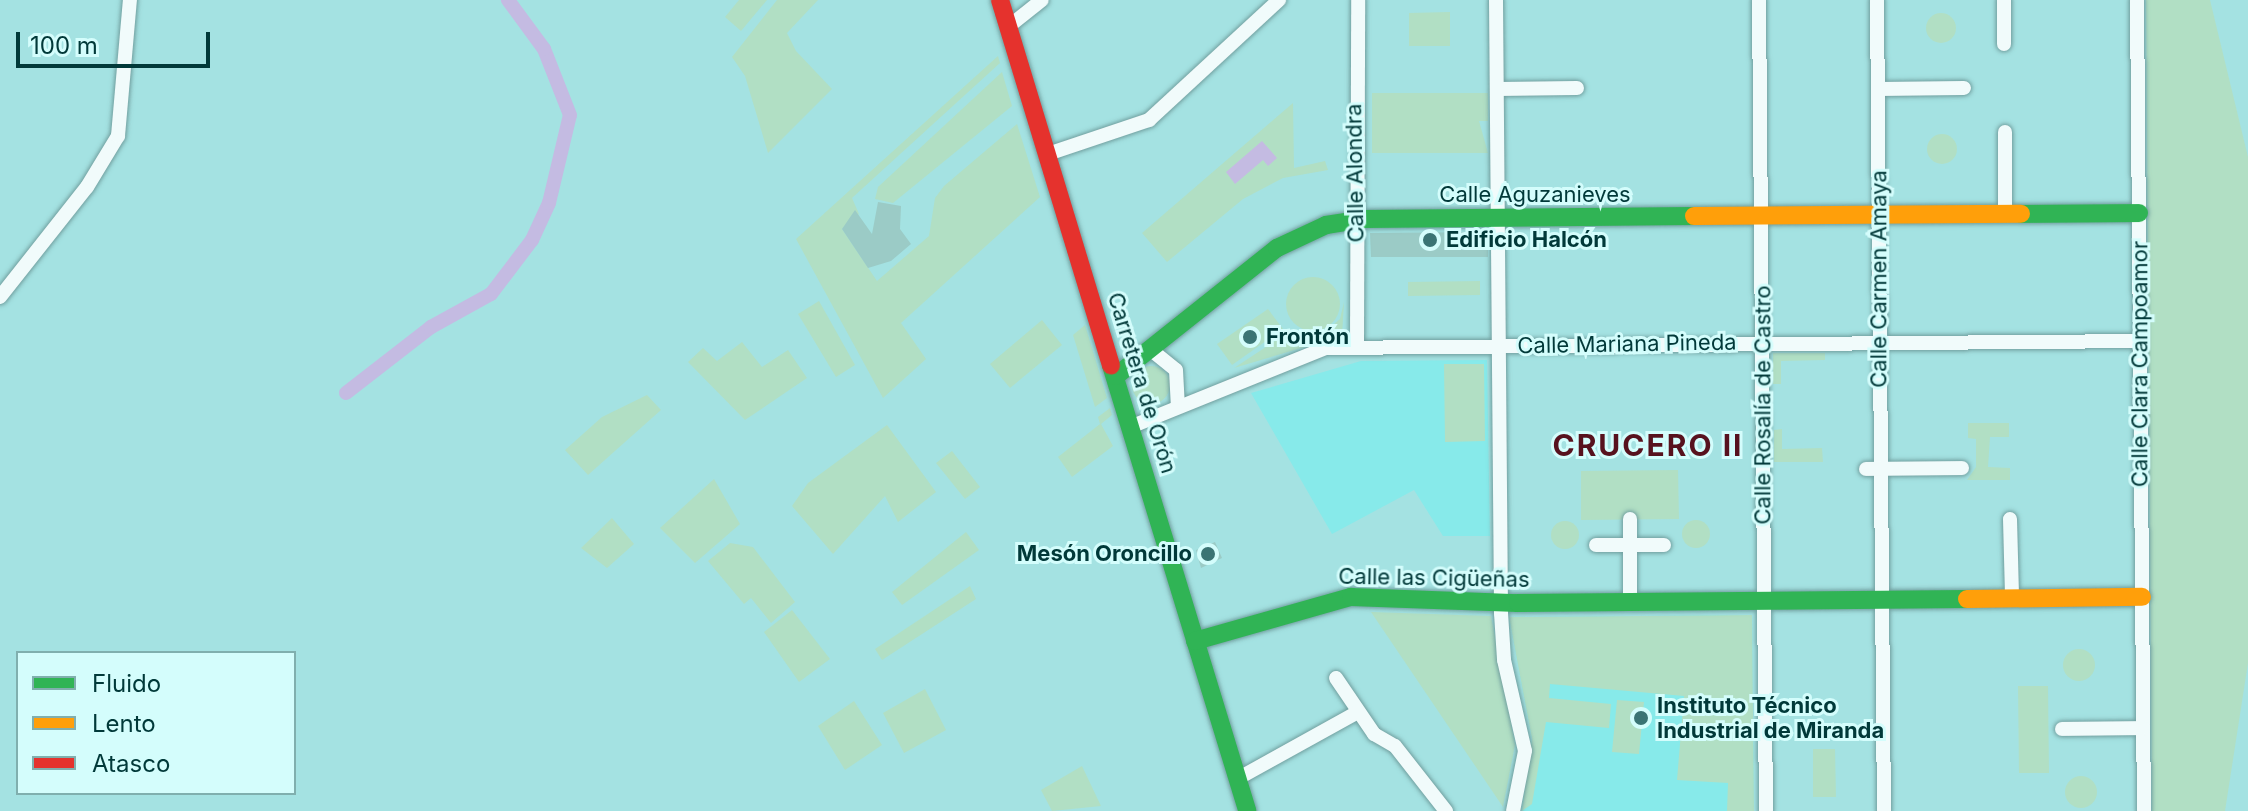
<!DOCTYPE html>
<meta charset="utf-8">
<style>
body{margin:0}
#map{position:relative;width:2248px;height:811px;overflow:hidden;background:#a4e2e2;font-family:Inter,sans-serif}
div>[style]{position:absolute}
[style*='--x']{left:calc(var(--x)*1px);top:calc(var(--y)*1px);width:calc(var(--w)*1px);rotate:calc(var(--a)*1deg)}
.built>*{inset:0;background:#87eaea}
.green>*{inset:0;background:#b1dfc4}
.round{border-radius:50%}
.water>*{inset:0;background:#c4bbe2}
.canal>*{height:14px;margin:-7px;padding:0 7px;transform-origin:7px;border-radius:7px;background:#c4bbe2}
.building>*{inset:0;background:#9bcbc6}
.roads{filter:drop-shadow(0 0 2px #719f9f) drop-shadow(0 0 2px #719f9f)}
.street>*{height:14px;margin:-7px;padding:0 7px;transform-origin:7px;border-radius:7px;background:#f1fbfb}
.fast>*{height:18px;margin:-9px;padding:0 9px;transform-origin:9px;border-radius:9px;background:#30b455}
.slow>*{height:18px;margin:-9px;padding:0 9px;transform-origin:9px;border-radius:9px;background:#ff9f0a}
.jam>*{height:18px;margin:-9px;padding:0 9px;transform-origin:9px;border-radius:9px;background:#e5322d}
.dots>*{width:22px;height:22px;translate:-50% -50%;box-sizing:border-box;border:4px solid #d4fdfc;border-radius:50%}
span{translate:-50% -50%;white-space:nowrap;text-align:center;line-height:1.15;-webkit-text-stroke:6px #d4fdfc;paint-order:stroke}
.street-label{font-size:22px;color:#013939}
.poi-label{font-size:22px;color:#013939;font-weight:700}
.left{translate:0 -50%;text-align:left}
.right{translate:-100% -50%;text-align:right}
.district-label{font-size:30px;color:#57121e;font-weight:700;letter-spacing:2px}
.legend{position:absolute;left:16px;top:651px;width:280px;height:144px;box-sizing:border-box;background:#d4fdfc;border:2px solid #80afae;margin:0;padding:10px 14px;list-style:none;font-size:24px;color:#013939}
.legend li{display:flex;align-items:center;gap:16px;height:40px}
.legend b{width:40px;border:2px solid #80afae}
.scale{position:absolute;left:16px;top:32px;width:194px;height:36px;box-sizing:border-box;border:4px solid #013939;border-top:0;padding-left:10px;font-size:24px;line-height:28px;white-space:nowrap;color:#013939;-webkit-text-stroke:6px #d4fdfc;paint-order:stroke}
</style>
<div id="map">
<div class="built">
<div style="clip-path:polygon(1487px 360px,1490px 536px,1443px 536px,1414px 490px,1332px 534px,1251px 393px,1361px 361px)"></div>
<div style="clip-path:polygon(1752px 615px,1754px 811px,1522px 811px,1532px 739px,1509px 617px)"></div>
</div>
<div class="green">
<div style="clip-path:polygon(739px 0,767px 0,741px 31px,725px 17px)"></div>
<div style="clip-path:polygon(777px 0,818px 0,787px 33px,796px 51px,832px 89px,768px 153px,745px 76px,732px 57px)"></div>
<div style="clip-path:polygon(2146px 0,2210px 0,2248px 157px,2248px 663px,2225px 811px,2152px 811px)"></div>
<div style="clip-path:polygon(1450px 12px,1450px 46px,1409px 46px,1409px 13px)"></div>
<div class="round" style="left:1926px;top:13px;width:30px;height:30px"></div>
<div style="clip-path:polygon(998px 56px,1000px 63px,852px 198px,859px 214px,842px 229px,877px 281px,929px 236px,935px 198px,944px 186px,1017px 124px,1040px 197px,901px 323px,926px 359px,883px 398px,796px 239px)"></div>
<div style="clip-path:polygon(1002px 72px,1012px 106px,893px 203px,875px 199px,878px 187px)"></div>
<div style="clip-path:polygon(1372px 93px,1488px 93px,1488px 121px,1479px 121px,1488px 153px,1372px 153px)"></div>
<div style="clip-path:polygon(1293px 103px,1294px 168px,1325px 161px,1328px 170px,1283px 178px,1243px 199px,1167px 262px,1142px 233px)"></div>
<div class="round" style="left:1927px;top:134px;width:30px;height:30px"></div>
<div class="round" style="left:1286px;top:277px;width:54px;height:54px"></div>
<div style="clip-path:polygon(1480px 281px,1480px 295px,1408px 296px,1408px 282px)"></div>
<div style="clip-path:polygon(819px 301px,855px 365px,836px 377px,798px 314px)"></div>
<div style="clip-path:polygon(1344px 302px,1342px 336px,1234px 368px,1290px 331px,1325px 332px,1340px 319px)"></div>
<div style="clip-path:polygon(1268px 309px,1283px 329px,1232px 365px,1217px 344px)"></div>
<div style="clip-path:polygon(1042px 320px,1062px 345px,1010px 388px,990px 364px)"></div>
<div style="clip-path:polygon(1085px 325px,1107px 398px,1095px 407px,1073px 335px)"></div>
<div style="clip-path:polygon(742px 342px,762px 367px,788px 350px,807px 378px,745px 420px,688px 362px,703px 348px,717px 361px)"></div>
<div style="clip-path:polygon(1773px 353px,1825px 353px,1825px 360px,1781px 361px,1781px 384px,1773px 384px)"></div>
<div style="clip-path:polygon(1444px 364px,1484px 364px,1485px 441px,1445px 442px)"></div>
<div class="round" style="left:1132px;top:366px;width:38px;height:38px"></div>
<div style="clip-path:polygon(647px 395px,661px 410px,588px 475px,565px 450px,602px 417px)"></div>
<div style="clip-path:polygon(1110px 408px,1112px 415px,1101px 424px,1113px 446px,1072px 477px,1058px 457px,1100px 424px,1098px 417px)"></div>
<div style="clip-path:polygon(1968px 423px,2009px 423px,2009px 437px,1990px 437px,1988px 467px,2010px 468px,2010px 480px,1967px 480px,1976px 467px,1976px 439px,1968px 438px)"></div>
<div style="clip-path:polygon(887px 425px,936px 492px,898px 522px,885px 496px,833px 554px,792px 506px,808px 483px)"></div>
<div style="clip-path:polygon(1782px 429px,1782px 449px,1822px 448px,1823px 462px,1774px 462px,1774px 430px)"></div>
<div style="clip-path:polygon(952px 451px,980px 487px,965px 499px,936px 463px)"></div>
<div style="clip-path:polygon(1678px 470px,1679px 519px,1581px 520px,1581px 471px)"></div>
<div style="clip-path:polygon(714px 479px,740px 524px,695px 563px,660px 528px)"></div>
<div style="clip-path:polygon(612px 518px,634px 544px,607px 568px,581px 548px)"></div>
<div class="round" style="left:1682px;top:520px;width:28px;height:28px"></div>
<div class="round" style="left:1551px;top:521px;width:28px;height:28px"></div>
<div style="clip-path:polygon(966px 532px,979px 550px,902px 605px,892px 592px)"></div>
<div style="clip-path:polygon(730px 543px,753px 547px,795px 602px,771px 623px,751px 598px,744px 604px,708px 561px)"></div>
<div style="clip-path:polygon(970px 586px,976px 599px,882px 660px,875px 649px)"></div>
<div style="clip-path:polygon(792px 610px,830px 659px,799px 682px,764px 632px)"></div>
<div style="clip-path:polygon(1371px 612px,1491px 616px,1515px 745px,1503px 807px)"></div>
<div style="clip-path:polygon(1752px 615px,1754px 811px,1727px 811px,1728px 783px,1677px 780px,1684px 696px,1550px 684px,1549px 698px,1611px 704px,1609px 728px,1546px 722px,1532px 804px,1522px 811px,1532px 739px,1509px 617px)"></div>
<div class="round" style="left:2063px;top:649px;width:32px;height:32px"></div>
<div style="clip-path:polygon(2018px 686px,2048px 686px,2049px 773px,2019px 773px)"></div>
<div style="clip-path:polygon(925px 689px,946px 730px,904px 753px,883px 713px)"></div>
<div style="clip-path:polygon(1617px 700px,1644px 702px,1639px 754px,1612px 752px)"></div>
<div style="clip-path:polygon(854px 701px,882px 745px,845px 770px,818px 726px)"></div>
<div style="clip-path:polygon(1813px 749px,1835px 749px,1836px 797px,1813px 797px)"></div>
<div style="clip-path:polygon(1082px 766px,1101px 806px,1052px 811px,1041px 790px)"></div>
<div class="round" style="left:2065px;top:776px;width:32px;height:32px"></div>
</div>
<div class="water">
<div style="clip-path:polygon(1262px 141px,1277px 158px,1268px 166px,1263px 160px,1235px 184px,1226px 172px)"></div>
</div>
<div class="canal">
<div style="--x:346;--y:393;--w:108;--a:-37.8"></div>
<div style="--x:431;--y:327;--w:68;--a:-28.8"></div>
<div style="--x:491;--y:294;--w:68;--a:-52.8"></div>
<div style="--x:532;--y:240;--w:41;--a:-65.3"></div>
<div style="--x:549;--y:203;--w:90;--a:-76.6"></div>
<div style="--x:570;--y:115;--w:71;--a:-111.5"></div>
<div style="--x:544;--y:49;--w:61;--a:-126.3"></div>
</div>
<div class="building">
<div style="clip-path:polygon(878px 202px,901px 206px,900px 229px,911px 244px,891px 261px,868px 268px,842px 229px,855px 210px,872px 234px)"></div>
<div style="clip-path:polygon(1488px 232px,1488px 257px,1371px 257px,1370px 233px)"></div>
<div style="clip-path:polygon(1215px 542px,1222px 558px,1201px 568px,1196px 550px)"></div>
</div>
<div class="roads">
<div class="street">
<div style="--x:1496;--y:0;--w:613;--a:89.53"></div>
<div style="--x:1501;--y:613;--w:47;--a:86.3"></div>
<div style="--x:1504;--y:660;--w:93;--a:77"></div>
<div style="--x:1525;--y:751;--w:61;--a:101.3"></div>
<div style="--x:1759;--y:0;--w:811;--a:89.51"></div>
<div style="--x:1877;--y:0;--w:811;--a:89.51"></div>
<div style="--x:2004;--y:0;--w:44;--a:90"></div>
<div style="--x:2137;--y:0;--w:811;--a:89.51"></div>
<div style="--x:1008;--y:27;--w:43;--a:-38.5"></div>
<div style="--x:1497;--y:89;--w:80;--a:-0.7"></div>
<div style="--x:1878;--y:89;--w:86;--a:-0.7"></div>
<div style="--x:2005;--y:132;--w:82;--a:90"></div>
<div style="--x:1048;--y:154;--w:107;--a:-18.6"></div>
<div style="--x:1149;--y:120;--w:177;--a:-42.7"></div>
<div style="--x:0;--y:297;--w:140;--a:-51.7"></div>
<div style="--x:87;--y:187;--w:60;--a:-58.7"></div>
<div style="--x:118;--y:136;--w:137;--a:-85"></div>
<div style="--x:1357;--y:346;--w:346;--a:-89.8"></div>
<div style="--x:1150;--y:349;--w:33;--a:39"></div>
<div style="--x:1176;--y:370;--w:36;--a:87"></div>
<div style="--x:1130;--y:427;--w:211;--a:-22"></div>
<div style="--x:1326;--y:348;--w:814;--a:-0.49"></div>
<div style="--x:1866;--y:469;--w:96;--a:-0.6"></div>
<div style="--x:2010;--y:519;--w:79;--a:88.5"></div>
<div style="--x:1596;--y:545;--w:68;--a:0"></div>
<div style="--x:1630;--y:602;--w:83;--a:-90"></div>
<div style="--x:1336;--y:678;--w:68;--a:55.8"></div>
<div style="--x:1374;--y:734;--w:24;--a:30"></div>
<div style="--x:1395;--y:746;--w:83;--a:51.9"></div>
<div style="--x:2062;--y:729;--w:81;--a:-0.7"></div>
<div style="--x:1237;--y:779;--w:138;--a:-29"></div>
</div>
<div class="fast">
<div style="--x:2021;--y:214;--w:118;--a:-0.5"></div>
<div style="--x:1111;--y:365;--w:466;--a:73"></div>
<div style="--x:1116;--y:376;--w:206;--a:-38.5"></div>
<div style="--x:1277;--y:248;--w:54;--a:-25.1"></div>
<div style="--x:1326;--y:225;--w:38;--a:-9"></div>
<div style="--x:1364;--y:219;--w:330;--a:-0.5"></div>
<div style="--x:1195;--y:641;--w:162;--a:-15.8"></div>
<div style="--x:1351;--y:597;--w:167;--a:2.1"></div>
<div style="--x:1518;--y:603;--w:449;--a:-0.5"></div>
</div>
<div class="slow">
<div style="--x:1694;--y:216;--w:327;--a:-0.4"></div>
<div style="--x:1967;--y:599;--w:175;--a:-0.7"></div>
</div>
<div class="jam">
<div style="--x:1000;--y:0;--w:382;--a:73.1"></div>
</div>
</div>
<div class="dots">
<div style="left:1430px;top:240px;background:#3a7474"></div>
<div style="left:1250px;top:337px;background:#3a7474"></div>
<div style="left:1208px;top:554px;background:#3a7474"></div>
<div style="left:1641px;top:718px;background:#3a7474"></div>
</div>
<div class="street-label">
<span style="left:1355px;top:173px;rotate:-91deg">Calle Alondra</span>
<span style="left:1535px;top:195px">Calle Aguzanieves</span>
<span style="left:1879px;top:279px;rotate:-90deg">Calle Carmen Amaya</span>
<span style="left:1627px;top:344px;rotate:-1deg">Calle Mariana Pineda</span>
<span style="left:2140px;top:364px;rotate:-90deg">Calle Clara Campoamor</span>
<span style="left:1142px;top:383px;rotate:73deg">Carretera de Orón</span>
<span style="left:1763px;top:405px;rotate:-90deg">Calle Rosalía de Castro</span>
<span style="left:1434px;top:578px;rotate:1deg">Calle las Cigüeñas</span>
</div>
<div class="poi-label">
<span class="left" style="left:1446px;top:240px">Edificio Halcón</span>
<span class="left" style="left:1266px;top:337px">Frontón</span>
<span class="right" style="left:1192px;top:554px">Mesón Oroncillo</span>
<span class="left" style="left:1657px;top:718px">Instituto Técnico<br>Industrial de Miranda</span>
</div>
<div class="district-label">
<span style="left:1648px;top:445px">CRUCERO II</span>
</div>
<ul class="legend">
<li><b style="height:10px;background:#30b455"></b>Fluido</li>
<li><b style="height:10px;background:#ff9f0a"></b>Lento</li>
<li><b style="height:10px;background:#e5322d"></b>Atasco</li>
</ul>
<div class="scale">100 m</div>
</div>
